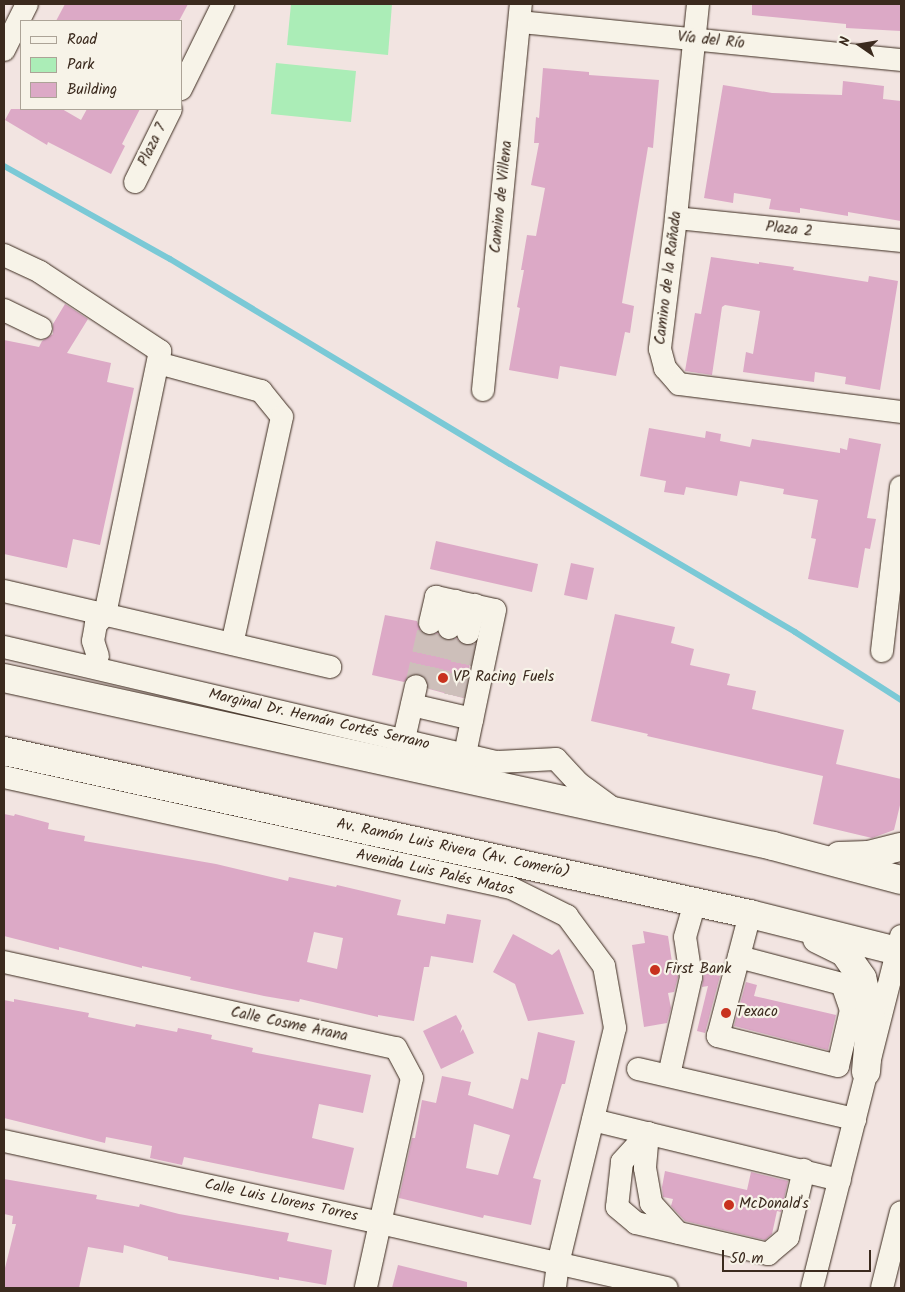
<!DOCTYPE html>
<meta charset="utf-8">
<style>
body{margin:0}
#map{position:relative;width:905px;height:1292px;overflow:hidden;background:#f2e4e1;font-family:Kalam,sans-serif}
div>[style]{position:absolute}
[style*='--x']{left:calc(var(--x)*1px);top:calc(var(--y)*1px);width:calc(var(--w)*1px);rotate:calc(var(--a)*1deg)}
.green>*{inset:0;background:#abedb7}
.stream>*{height:6px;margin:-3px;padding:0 3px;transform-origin:3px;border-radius:3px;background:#7ac9d6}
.building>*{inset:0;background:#dca9c6}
.minor-tunnel>*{height:22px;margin-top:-11px;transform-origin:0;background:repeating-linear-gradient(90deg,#cdbfba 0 22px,transparent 0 33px)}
.roads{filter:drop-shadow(0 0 1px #3b2a1e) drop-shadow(0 0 1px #3b2a1e)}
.minor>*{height:22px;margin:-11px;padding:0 11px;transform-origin:11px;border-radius:11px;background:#f7f3e8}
.major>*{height:28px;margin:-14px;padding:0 14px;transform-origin:14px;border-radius:14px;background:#f7f3e8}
.dots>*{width:14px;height:14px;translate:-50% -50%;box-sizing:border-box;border:2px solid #f7f3e8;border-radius:50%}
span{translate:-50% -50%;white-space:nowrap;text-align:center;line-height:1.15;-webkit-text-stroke:4.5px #f7f3e8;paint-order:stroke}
.street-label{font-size:15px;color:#3b2a1e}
.poi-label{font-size:15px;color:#3b2a1e}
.left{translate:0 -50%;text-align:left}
.frame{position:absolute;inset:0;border:5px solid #3b2a1e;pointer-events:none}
.legend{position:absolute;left:20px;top:20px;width:162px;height:90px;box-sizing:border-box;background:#f7f3e8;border:1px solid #aca397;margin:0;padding:6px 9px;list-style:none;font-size:15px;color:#3b2a1e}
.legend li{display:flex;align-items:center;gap:10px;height:25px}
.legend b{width:25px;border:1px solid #aca397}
.north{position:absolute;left:835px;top:20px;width:50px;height:50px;-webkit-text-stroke:4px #f7f3e8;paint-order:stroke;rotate:283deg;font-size:14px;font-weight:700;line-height:20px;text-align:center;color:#3b2a1e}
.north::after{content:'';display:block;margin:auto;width:18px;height:22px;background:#3b2a1e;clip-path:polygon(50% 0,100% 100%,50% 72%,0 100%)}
.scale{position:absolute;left:722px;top:1250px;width:149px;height:22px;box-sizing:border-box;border:2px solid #3b2a1e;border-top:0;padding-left:6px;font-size:15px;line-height:18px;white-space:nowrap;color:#3b2a1e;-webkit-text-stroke:4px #f7f3e8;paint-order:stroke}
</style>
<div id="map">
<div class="green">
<div style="clip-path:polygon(291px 4px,392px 4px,388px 55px,287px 45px)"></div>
<div style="clip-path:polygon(276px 63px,356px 71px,351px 122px,271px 114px)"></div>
</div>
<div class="stream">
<div style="--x:4;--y:166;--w:190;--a:29.3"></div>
<div style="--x:170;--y:259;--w:397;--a:31.1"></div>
<div style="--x:510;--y:464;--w:331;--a:30.5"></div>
<div style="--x:795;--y:632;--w:126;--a:32.7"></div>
</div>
<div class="building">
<div style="clip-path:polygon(65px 4px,188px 4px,179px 21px,56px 21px)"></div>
<div style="clip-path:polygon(752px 4px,901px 4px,901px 31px,846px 28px,846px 24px,752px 15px)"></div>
<div style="clip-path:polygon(543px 68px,589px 72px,589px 75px,659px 80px,653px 148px,648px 147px,622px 303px,634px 306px,630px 333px,625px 332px,616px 376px,560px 366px,558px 379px,509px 370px,520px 308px,517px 307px,524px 270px,521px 270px,527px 235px,536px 236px,545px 188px,531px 185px,539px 143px,534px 143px,536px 117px,539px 118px)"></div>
<div style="clip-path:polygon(843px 81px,884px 86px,883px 99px,901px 101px,901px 221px,848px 212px,848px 216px,800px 208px,800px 213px,769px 209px,771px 199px,734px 193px,733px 203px,704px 198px,723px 85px,772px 93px,842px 95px)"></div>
<div style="clip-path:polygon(11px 109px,62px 109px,81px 120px,87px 109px,140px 109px,122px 144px,125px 146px,111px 174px,48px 142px,47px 145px,5px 120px)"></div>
<div style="clip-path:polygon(711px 257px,759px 264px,759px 262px,794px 267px,793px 270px,868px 282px,869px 276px,898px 281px,880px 390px,845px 384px,846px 377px,815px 372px,814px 382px,743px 372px,746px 352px,753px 354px,760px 311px,725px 305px,722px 307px,712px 375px,685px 371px,695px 313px,701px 314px)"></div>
<div style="clip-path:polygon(65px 304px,88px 319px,67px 353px,111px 363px,107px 382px,134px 388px,100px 545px,73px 539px,67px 568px,4px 554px,4px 340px,39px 347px,42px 341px,53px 334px,53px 324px)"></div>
<div style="clip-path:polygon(649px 428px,705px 438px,706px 431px,721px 434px,720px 441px,750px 447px,752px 439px,840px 453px,840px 448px,847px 450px,849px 438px,881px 444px,867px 518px,876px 519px,870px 549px,865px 548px,858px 588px,808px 579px,816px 539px,811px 538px,818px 500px,783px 494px,784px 489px,740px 481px,737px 496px,686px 487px,684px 495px,664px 492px,666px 481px,640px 476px)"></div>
<div style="clip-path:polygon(436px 541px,538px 564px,532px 592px,430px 569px)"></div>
<div style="clip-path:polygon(571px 563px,594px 568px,587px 600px,564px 595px)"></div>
<div style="clip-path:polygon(615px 614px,675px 627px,671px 643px,694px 649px,690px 665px,730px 674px,727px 685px,756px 691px,752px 709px,844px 730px,836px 764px,901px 779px,901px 801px,894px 830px,872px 838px,813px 824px,823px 776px,647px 736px,648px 734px,591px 721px)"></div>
<div style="clip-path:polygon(385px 615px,417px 621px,421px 632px,427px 636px,437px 633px,446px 641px,456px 638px,464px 646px,474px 644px,463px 698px,429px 689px,428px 682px,419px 673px,412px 674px,404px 682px,372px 675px)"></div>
<div style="clip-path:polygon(evenodd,4px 814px,14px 816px,15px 814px,49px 823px,48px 829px,85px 836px,84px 841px,216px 864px,288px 881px,289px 877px,336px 887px,337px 885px,401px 900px,397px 915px,445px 924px,447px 914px,481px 920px,473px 963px,431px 956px,429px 967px,424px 967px,414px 1021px,378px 1015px,378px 1017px,300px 999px,299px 1002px,264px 996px,190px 980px,191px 977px,142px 966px,142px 968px,59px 947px,59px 950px,4px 936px,4px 814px,314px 932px,343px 938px,337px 969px,307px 962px,314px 932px)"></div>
<div style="clip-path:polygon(643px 931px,668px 936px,672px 962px,675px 962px,678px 977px,674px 992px,668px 993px,671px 1008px,667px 1023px,644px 1027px,632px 945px,645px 943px)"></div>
<div style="clip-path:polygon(513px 934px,552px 955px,559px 949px,584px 1014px,528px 1021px,515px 984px,493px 972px)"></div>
<div style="clip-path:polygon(704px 972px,720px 976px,705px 1033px,697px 1031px,708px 986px,702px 987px)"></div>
<div style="clip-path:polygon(746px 982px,757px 985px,754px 996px,836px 1015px,828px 1050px,734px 1026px)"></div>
<div style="clip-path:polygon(14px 999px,89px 1013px,88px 1017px,135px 1027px,136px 1024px,177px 1032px,178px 1028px,212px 1035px,211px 1039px,253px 1048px,252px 1052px,371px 1075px,363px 1113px,319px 1104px,312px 1138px,354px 1148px,344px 1190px,184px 1157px,182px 1165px,150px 1158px,152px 1146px,106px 1137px,105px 1143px,4px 1118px,4px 1000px,14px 1002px)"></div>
<div style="clip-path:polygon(456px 1015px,462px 1026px,460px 1033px,463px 1029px,474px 1053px,441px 1069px,423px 1031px)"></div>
<div style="clip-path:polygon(evenodd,538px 1032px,575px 1041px,565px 1084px,562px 1084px,533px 1178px,541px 1180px,531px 1225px,484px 1215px,483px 1218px,399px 1198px,412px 1138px,415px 1138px,422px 1100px,436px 1103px,442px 1076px,471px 1082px,468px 1095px,513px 1109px,521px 1078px,528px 1080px,538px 1032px,474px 1124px,510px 1135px,498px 1175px,466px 1168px,474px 1124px)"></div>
<div style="clip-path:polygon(665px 1171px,747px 1190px,751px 1172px,788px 1181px,781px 1212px,777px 1211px,772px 1234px,765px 1240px,685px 1221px,671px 1206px,673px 1199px,663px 1197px,662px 1187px)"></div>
<div style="clip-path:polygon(4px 1179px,97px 1195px,96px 1199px,139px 1207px,140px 1204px,179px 1214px,289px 1233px,287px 1241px,332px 1250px,326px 1285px,279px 1277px,279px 1280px,168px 1260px,168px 1257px,124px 1245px,123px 1253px,88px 1247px,79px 1288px,4px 1288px,4px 1272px,16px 1224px,12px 1224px,13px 1216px,4px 1214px)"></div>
<div style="clip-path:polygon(398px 1265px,467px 1282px,467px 1288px,392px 1288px)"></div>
</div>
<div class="minor-tunnel">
<div style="--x:416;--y:686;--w:65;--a:-77.5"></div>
<div style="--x:434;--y:690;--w:64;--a:-76.4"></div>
<div style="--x:455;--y:696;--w:64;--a:-78.3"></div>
</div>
<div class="roads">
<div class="minor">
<div style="--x:698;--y:4;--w:215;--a:95.9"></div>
<div style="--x:676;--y:218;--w:132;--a:97"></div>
<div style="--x:660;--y:349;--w:20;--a:75"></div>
<div style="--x:665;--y:368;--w:21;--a:49"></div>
<div style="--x:679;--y:384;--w:224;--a:7.2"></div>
<div style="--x:520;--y:22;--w:383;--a:5.7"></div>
<div style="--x:4;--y:50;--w:51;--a:-63.4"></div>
<div style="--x:181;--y:89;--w:95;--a:-63.7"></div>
<div style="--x:135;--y:182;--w:81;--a:-63.7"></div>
<div style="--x:676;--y:218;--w:226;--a:5.8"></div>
<div style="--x:4;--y:255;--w:40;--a:25"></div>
<div style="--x:40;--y:272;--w:144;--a:33.4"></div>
<div style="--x:160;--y:351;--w:270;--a:101.8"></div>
<div style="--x:105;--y:615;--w:13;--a:135"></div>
<div style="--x:96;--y:624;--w:17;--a:100"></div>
<div style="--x:93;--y:641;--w:16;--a:72"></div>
<div style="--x:4;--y:310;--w:41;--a:25.9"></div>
<div style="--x:158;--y:363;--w:107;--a:15.2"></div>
<div style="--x:261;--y:391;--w:33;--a:51"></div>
<div style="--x:282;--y:417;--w:232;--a:102.4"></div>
<div style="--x:483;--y:390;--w:388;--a:-84.4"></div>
<div style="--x:4;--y:591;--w:335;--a:13.1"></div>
<div style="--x:430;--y:623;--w:27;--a:-77"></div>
<div style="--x:436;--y:597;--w:60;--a:12.4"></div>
<div style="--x:495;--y:610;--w:146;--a:101.8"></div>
<div style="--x:449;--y:628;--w:28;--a:-77"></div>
<div style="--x:468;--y:633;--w:29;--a:-76"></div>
<div style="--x:4;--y:647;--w:505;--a:13.16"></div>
<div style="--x:496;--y:762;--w:60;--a:-2.9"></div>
<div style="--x:556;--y:759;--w:33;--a:47"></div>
<div style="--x:578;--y:783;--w:46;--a:36.1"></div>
<div style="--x:882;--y:651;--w:165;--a:-83.4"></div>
<div style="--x:412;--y:705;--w:62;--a:13.1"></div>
<div style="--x:404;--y:739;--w:54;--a:-77.2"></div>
<div style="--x:4;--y:777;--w:519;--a:12.35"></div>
<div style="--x:511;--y:888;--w:63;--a:26.6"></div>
<div style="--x:567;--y:916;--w:62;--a:53.5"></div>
<div style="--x:604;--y:966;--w:63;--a:79.9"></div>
<div style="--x:615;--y:1028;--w:242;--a:103.6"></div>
<div style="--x:558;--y:1263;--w:25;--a:97"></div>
<div style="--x:739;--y:957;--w:106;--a:14.7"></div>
<div style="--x:842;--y:984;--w:28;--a:71"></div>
<div style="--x:851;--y:1010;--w:57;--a:103.1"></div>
<div style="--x:838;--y:1066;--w:124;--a:-166"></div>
<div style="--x:718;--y:1036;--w:126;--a:-75.3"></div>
<div style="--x:4;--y:962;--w:401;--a:12.4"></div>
<div style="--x:396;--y:1048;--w:34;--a:62"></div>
<div style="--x:412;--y:1078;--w:215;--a:102.4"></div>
<div style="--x:638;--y:1069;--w:223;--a:13"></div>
<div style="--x:669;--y:1075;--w:100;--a:-77.3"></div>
<div style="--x:691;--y:977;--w:40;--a:-98.5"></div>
<div style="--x:685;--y:937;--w:37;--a:-74"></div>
<div style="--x:593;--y:1120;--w:254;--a:13.7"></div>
<div style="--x:648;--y:1133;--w:39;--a:132"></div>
<div style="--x:622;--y:1162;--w:45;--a:96.3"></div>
<div style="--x:617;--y:1207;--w:25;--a:40"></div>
<div style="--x:636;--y:1223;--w:136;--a:13.2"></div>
<div style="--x:768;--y:1254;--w:26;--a:-40"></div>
<div style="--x:788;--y:1237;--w:69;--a:-76.6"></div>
<div style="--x:648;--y:1133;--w:35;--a:95"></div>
<div style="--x:645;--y:1168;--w:36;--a:80"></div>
<div style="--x:651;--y:1203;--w:40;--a:48"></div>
<div style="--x:4;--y:1141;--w:385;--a:12.3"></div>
<div style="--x:380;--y:1223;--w:294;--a:12.8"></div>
<div style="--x:812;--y:1288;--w:363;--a:-75.8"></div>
<div style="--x:882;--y:1288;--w:78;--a:-76"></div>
</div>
<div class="major">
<div style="--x:4;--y:678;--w:787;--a:12.32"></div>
<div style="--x:773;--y:846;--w:132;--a:14.9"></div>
<div style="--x:4;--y:751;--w:764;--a:12.33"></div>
<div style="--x:750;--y:914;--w:156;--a:14.1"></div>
<div style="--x:839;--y:856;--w:29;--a:-2"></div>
<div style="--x:868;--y:855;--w:34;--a:-14"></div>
<div style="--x:817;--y:939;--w:30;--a:26"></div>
<div style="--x:844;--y:952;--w:32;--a:55"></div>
<div style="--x:862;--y:978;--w:35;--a:75"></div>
<div style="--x:871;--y:1012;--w:60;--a:94.8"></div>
</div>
</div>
<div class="dots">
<div style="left:443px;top:678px;background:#c8321e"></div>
<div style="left:655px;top:970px;background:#c8321e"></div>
<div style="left:726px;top:1013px;background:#c8321e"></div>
<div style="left:729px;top:1205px;background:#c8321e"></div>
</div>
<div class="street-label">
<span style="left:711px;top:41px;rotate:6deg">Vía del Río</span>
<span style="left:153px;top:145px;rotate:-64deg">Plaza 7</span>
<span style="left:502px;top:197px;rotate:-84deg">Camino de Villena</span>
<span style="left:789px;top:230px;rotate:6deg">Plaza 2</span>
<span style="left:669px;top:278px;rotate:-83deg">Camino de la Rañada</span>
<span style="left:319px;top:720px;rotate:13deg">Marginal Dr. Hernán Cortés Serrano</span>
<span style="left:453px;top:849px;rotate:12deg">Av. Ramón Luis Rivera (Av. Comerío)</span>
<span style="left:435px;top:873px;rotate:13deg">Avenida Luis Palés Matos</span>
<span style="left:289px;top:1025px;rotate:12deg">Calle Cosme Arana</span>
<span style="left:281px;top:1201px;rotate:12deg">Calle Luis Llorens Torres</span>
</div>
<div class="poi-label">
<span class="left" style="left:453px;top:678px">VP Racing Fuels</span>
<span class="left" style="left:665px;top:970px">First Bank</span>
<span class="left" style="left:736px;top:1013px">Texaco</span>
<span class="left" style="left:739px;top:1205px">McDonald's</span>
</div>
<div class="frame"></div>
<ul class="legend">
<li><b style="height:6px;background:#f7f3e8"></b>Road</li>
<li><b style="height:14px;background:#abedb7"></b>Park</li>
<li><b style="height:14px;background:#dca9c6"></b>Building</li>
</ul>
<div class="north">N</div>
<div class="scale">50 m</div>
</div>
